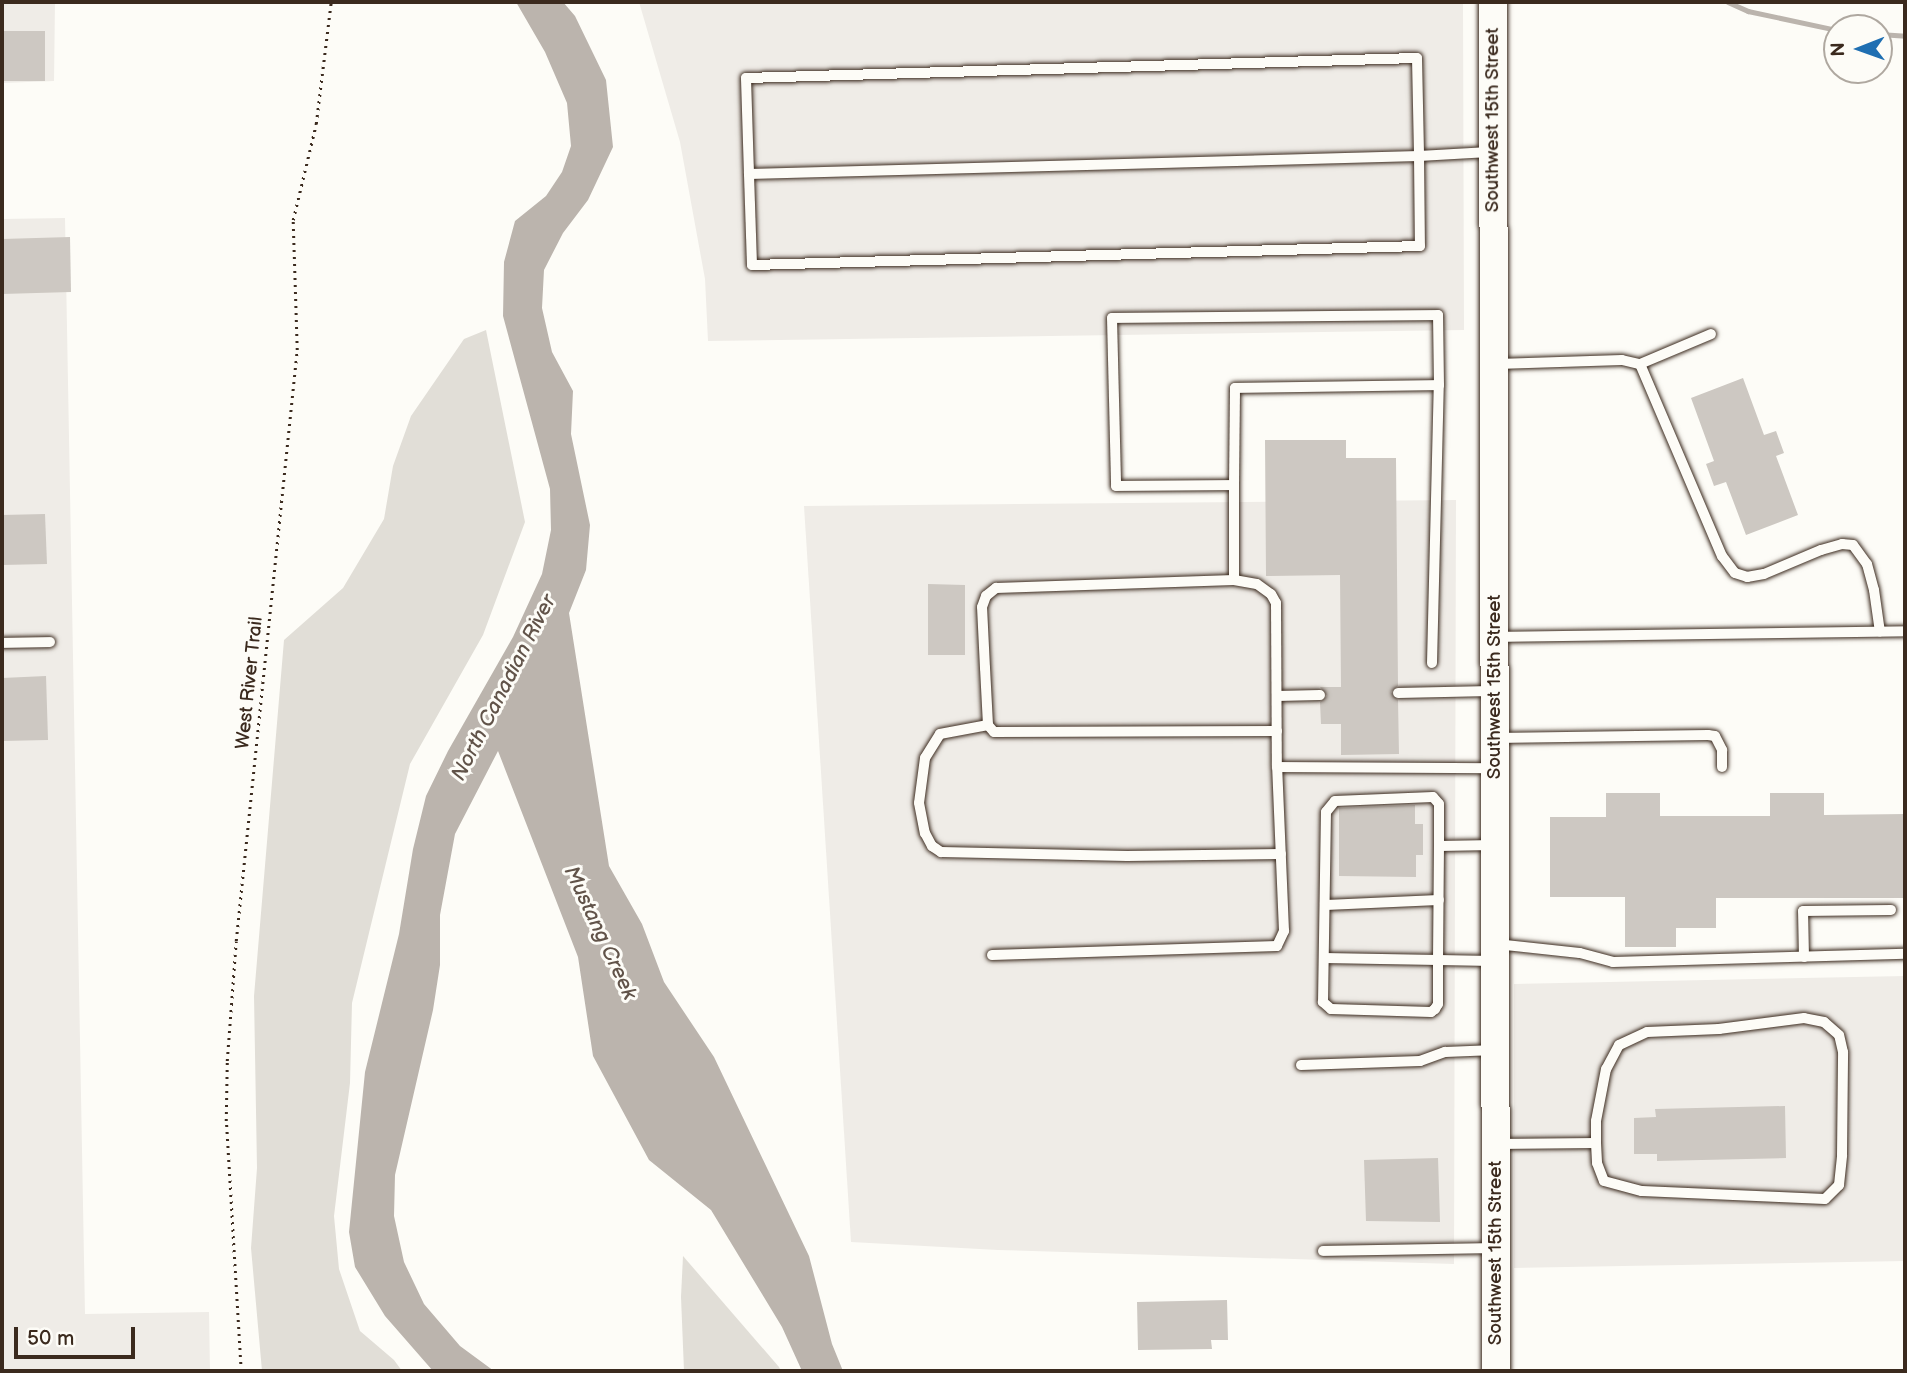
<!DOCTYPE html>
<style>
body{margin:0}
#map{position:relative;width:1907px;height:1373px;overflow:hidden;background:#fdfcf7;font-family:"Balsamiq Sans",sans-serif}
div>[style]{position:absolute}
[style*='--x']{left:calc(var(--x)*1px);top:calc(var(--y)*1px);width:calc(var(--w)*1px);rotate:calc(var(--a)*1deg)}
.built>*{inset:0;background:#efece7}
.green>*{inset:0;background:#e1ded7}
.water>*{inset:0;background:#bbb4ad}
.stream>*{height:4.5px;margin:-2.25px;padding:0 2.25px;transform-origin:2.25px;border-radius:2.25px;background:#bbb4ad}
.building>*{inset:0;background:#cdc8c2}
.path>*{height:2.5px;margin-top:-1.25px;transform-origin:0;background:repeating-linear-gradient(90deg,#3b2a1e 0 2px,transparent 0 7px)}
.roads{filter:drop-shadow(0 0 2px #3b2a1e) drop-shadow(0 0 2px #3b2a1e)}
.service>*{height:10px;margin:-5px;padding:0 5px;transform-origin:5px;border-radius:5px;background:#fdfcf7}
.secondary>*{height:28px;margin:-14px;padding:0 14px;transform-origin:14px;border-radius:14px;background:#fdfcf7}
span{translate:-50% -50%;white-space:nowrap;text-align:center;line-height:1.15;-webkit-text-stroke:6px #fdfcf7;paint-order:stroke}
.street-label{font-size:19px;color:#3b2a1e}
.water-label{font-size:21px;color:#615349;font-style:italic}
.frame{position:absolute;inset:0;border:4px solid #3b2a1e;pointer-events:none}
.north{position:absolute;left:1823px;top:14px;width:70px;height:70px;box-sizing:border-box;background:#fdfcf7;border:2px solid #afa8a0;border-radius:50%;rotate:269deg;font-size:19px;font-weight:700;line-height:28px;text-align:center;color:#3b2a1e}
.north::after{content:'';display:block;margin:auto;width:24px;height:32px;background:#1f6fb2;clip-path:polygon(50% 0,100% 100%,50% 72%,0 100%)}
.scale{position:absolute;left:14px;top:1327px;width:121px;height:32px;box-sizing:border-box;border:4px solid #3b2a1e;border-top:0;padding-left:9px;font-size:21px;line-height:24px;white-space:nowrap;color:#3b2a1e;-webkit-text-stroke:5px #fdfcf7;paint-order:stroke}
</style>
<div id="map">
<div class="built">
<div style="clip-path:polygon(2px 2px,55px 2px,54px 81px,2px 83px)"></div>
<div style="clip-path:polygon(639px 2px,1463px 2px,1464px 330px,708px 341px,705px 279px,680px 142px)"></div>
<div style="clip-path:polygon(65px 218px,85px 1314px,209px 1312px,210px 1371px,2px 1371px,2px 219px)"></div>
<div style="clip-path:polygon(1456px 500px,1454px 1264px,998px 1250px,851px 1242px,804px 506px)"></div>
<div style="clip-path:polygon(1905px 976px,1905px 1261px,1514px 1268px,1514px 984px)"></div>
</div>
<div class="green">
<div style="clip-path:polygon(486px 330px,525px 522px,483px 635px,410px 764px,352px 1003px,350px 1083px,334px 1216px,339px 1269px,360px 1331px,394px 1360px,402px 1371px,262px 1371px,251px 1248px,257px 1168px,254px 996px,284px 640px,343px 588px,384px 519px,393px 466px,411px 416px,464px 339px)"></div>
<div style="clip-path:polygon(683px 1256px,779px 1367px,781px 1371px,684px 1371px,681px 1297px)"></div>
</div>
<div class="water">
<div style="clip-path:polygon(516px 2px,563px 2px,575px 16px,606px 80px,613px 147px,588px 200px,563px 233px,544px 270px,542px 308px,552px 352px,573px 391px,571px 434px,590px 525px,586px 570px,569px 613px,609px 866px,642px 924px,664px 982px,714px 1057px,809px 1256px,832px 1344px,843px 1371px,802px 1371px,782px 1327px,711px 1210px,649px 1160px,593px 1056px,578px 957px,498px 751px,455px 834px,440px 915px,440px 965px,433px 1010px,395px 1175px,394px 1216px,404px 1262px,424px 1304px,460px 1346px,494px 1371px,433px 1371px,385px 1316px,355px 1267px,349px 1232px,365px 1072px,399px 934px,413px 849px,426px 796px,448px 751px,513px 637px,542px 574px,551px 530px,550px 489px,503px 316px,504px 262px,515px 221px,546px 196px,562px 172px,571px 146px,567px 103px,545px 52px)"></div>
</div>
<div class="stream">
<div style="--x:1728;--y:2;--w:22;--a:24"></div>
<div style="--x:1748;--y:11;--w:91;--a:12.1"></div>
<div style="--x:1879;--y:34;--w:26;--a:4"></div>
</div>
<div class="building">
<div style="clip-path:polygon(2px 31px,45px 31px,45px 81px,2px 81px)"></div>
<div style="clip-path:polygon(70px 237px,71px 292px,2px 294px,2px 239px)"></div>
<div style="clip-path:polygon(1743px 378px,1764px 435px,1776px 431px,1784px 453px,1776px 456px,1798px 515px,1746px 535px,1726px 482px,1714px 486px,1706px 464px,1714px 461px,1691px 398px)"></div>
<div style="clip-path:polygon(1265px 440px,1346px 440px,1346px 458px,1396px 458px,1398px 686px,1391px 692px,1398px 700px,1399px 754px,1341px 755px,1341px 724px,1321px 724px,1320px 702px,1327px 696px,1320px 687px,1341px 687px,1340px 575px,1266px 576px)"></div>
<div style="clip-path:polygon(45px 514px,47px 564px,2px 565px,2px 515px)"></div>
<div style="clip-path:polygon(928px 584px,965px 585px,965px 655px,928px 655px)"></div>
<div style="clip-path:polygon(46px 676px,48px 740px,2px 741px,2px 678px)"></div>
<div style="clip-path:polygon(1606px 793px,1660px 793px,1660px 816px,1770px 816px,1770px 793px,1824px 793px,1824px 815px,1905px 814px,1905px 898px,1716px 898px,1716px 928px,1676px 928px,1676px 947px,1625px 947px,1625px 897px,1550px 897px,1550px 817px,1606px 817px)"></div>
<div style="clip-path:polygon(1415px 805px,1415px 824px,1423px 824px,1423px 855px,1416px 855px,1416px 877px,1339px 876px,1339px 808px)"></div>
<div style="clip-path:polygon(1785px 1106px,1786px 1158px,1657px 1161px,1657px 1154px,1634px 1154px,1634px 1118px,1656px 1117px,1655px 1109px)"></div>
<div style="clip-path:polygon(1438px 1158px,1440px 1222px,1366px 1221px,1364px 1160px)"></div>
<div style="clip-path:polygon(1227px 1300px,1228px 1340px,1211px 1340px,1212px 1349px,1138px 1350px,1137px 1302px)"></div>
</div>
<div class="path">
<div style="--x:241;--y:1371;--w:250;--a:-93.4"></div>
<div style="--x:226;--y:1121;--w:60;--a:-89"></div>
<div style="--x:227;--y:1061;--w:120;--a:-85.7"></div>
<div style="--x:236;--y:941;--w:594;--a:-84.11"></div>
<div style="--x:297;--y:350;--w:130;--a:-91.8"></div>
<div style="--x:293;--y:220;--w:99;--a:-76.5"></div>
<div style="--x:316;--y:124;--w:123;--a:-83"></div>
</div>
<div class="roads">
<div class="service">
<div style="--x:749;--y:174;--w:96;--a:-91.8"></div>
<div style="--x:746;--y:78;--w:671;--a:-1.71"></div>
<div style="--x:1417;--y:58;--w:98;--a:88.8"></div>
<div style="--x:1419;--y:156;--w:90;--a:89.4"></div>
<div style="--x:1420;--y:246;--w:668;--a:178.37"></div>
<div style="--x:752;--y:265;--w:91;--a:-91.9"></div>
<div style="--x:749;--y:174;--w:670;--a:-1.54"></div>
<div style="--x:1419;--y:156;--w:70;--a:-3.3"></div>
<div style="--x:1497;--y:364;--w:125;--a:-1.8"></div>
<div style="--x:1622;--y:360;--w:18;--a:13"></div>
<div style="--x:1640;--y:364;--w:209;--a:66.9"></div>
<div style="--x:1722;--y:556;--w:21;--a:53"></div>
<div style="--x:1735;--y:573;--w:13;--a:18"></div>
<div style="--x:1747;--y:577;--w:17;--a:-10"></div>
<div style="--x:1764;--y:574;--w:62;--a:-22.8"></div>
<div style="--x:1821;--y:550;--w:22;--a:-16"></div>
<div style="--x:1842;--y:544;--w:11;--a:5"></div>
<div style="--x:1853;--y:545;--w:24;--a:54"></div>
<div style="--x:1867;--y:564;--w:27;--a:75"></div>
<div style="--x:1874;--y:590;--w:42;--a:81.9"></div>
<div style="--x:1640;--y:364;--w:77;--a:-22.9"></div>
<div style="--x:1234;--y:485;--w:95;--a:90"></div>
<div style="--x:1495;--y:637;--w:410;--a:-0.8"></div>
<div style="--x:2;--y:643;--w:48;--a:-1.2"></div>
<div style="--x:1432;--y:663;--w:278;--a:-88.6"></div>
<div style="--x:1439;--y:385;--w:70;--a:-90.8"></div>
<div style="--x:1438;--y:315;--w:326;--a:179.5"></div>
<div style="--x:1112;--y:318;--w:168;--a:88.6"></div>
<div style="--x:1116;--y:486;--w:118;--a:-0.5"></div>
<div style="--x:1234;--y:485;--w:97;--a:-89.4"></div>
<div style="--x:1235;--y:388;--w:204;--a:-0.8"></div>
<div style="--x:1398;--y:693;--w:93;--a:-1.2"></div>
<div style="--x:1277;--y:696;--w:43;--a:-1.3"></div>
<div style="--x:988;--y:725;--w:49;--a:169.4"></div>
<div style="--x:940;--y:734;--w:28;--a:122"></div>
<div style="--x:925;--y:758;--w:45;--a:97.6"></div>
<div style="--x:919;--y:803;--w:31;--a:79"></div>
<div style="--x:925;--y:833;--w:15;--a:62"></div>
<div style="--x:932;--y:846;--w:11;--a:34"></div>
<div style="--x:941;--y:852;--w:186;--a:1.2"></div>
<div style="--x:1127;--y:856;--w:154;--a:-0.7"></div>
<div style="--x:1277;--y:731;--w:283;--a:179.8"></div>
<div style="--x:994;--y:732;--w:9;--a:-131"></div>
<div style="--x:988;--y:725;--w:57;--a:-93"></div>
<div style="--x:985;--y:668;--w:61;--a:-92.8"></div>
<div style="--x:982;--y:607;--w:12;--a:-70"></div>
<div style="--x:986;--y:596;--w:13;--a:-39"></div>
<div style="--x:996;--y:588;--w:238;--a:-1.9"></div>
<div style="--x:1234;--y:580;--w:23;--a:10"></div>
<div style="--x:1257;--y:584;--w:17;--a:36"></div>
<div style="--x:1271;--y:594;--w:10;--a:61"></div>
<div style="--x:1276;--y:603;--w:164;--a:89.7"></div>
<div style="--x:1277;--y:767;--w:214;--a:0.3"></div>
<div style="--x:1495;--y:738;--w:213;--a:-0.8"></div>
<div style="--x:1708;--y:735;--w:7;--a:8"></div>
<div style="--x:1715;--y:736;--w:16;--a:63"></div>
<div style="--x:1722;--y:750;--w:17;--a:90"></div>
<div style="--x:1325;--y:905;--w:114;--a:-2.5"></div>
<div style="--x:1496;--y:944;--w:84;--a:6.1"></div>
<div style="--x:1580;--y:953;--w:34;--a:15"></div>
<div style="--x:1613;--y:962;--w:292;--a:-1.6"></div>
<div style="--x:992;--y:955;--w:285;--a:-1.8"></div>
<div style="--x:1277;--y:946;--w:17;--a:-65"></div>
<div style="--x:1284;--y:931;--w:164;--a:-92.4"></div>
<div style="--x:1804;--y:957;--w:46;--a:-91.2"></div>
<div style="--x:1803;--y:911;--w:88;--a:-0.7"></div>
<div style="--x:1324;--y:958;--w:114;--a:1"></div>
<div style="--x:1438;--y:960;--w:44;--a:90"></div>
<div style="--x:1438;--y:1004;--w:6;--a:121"></div>
<div style="--x:1435;--y:1009;--w:5;--a:143"></div>
<div style="--x:1431;--y:1012;--w:100;--a:-178.3"></div>
<div style="--x:1331;--y:1009;--w:11;--a:-139"></div>
<div style="--x:1323;--y:1002;--w:190;--a:-89.1"></div>
<div style="--x:1326;--y:812;--w:14;--a:-51"></div>
<div style="--x:1335;--y:801;--w:98;--a:-2.3"></div>
<div style="--x:1433;--y:797;--w:9;--a:49"></div>
<div style="--x:1439;--y:804;--w:42;--a:90"></div>
<div style="--x:1492;--y:961;--w:54;--a:-178.9"></div>
<div style="--x:1438;--y:960;--w:114;--a:-89.5"></div>
<div style="--x:1439;--y:846;--w:55;--a:-1"></div>
<div style="--x:1301;--y:1065;--w:119;--a:-1.9"></div>
<div style="--x:1420;--y:1061;--w:27;--a:-20"></div>
<div style="--x:1445;--y:1052;--w:50;--a:-2.3"></div>
<div style="--x:1496;--y:1144;--w:100;--a:-0.6"></div>
<div style="--x:1596;--y:1143;--w:20;--a:87"></div>
<div style="--x:1597;--y:1163;--w:19;--a:69"></div>
<div style="--x:1604;--y:1181;--w:39;--a:15"></div>
<div style="--x:1642;--y:1191;--w:183;--a:2.5"></div>
<div style="--x:1825;--y:1199;--w:20;--a:-45"></div>
<div style="--x:1839;--y:1185;--w:30;--a:-84"></div>
<div style="--x:1842;--y:1155;--w:103;--a:-89.4"></div>
<div style="--x:1843;--y:1052;--w:17;--a:-103"></div>
<div style="--x:1839;--y:1035;--w:20;--a:-139"></div>
<div style="--x:1824;--y:1022;--w:20;--a:-169"></div>
<div style="--x:1804;--y:1018;--w:86;--a:172.6"></div>
<div style="--x:1719;--y:1029;--w:72;--a:177.6"></div>
<div style="--x:1647;--y:1032;--w:31;--a:155"></div>
<div style="--x:1619;--y:1045;--w:27;--a:118"></div>
<div style="--x:1606;--y:1069;--w:53;--a:100.9"></div>
<div style="--x:1596;--y:1121;--w:22;--a:90"></div>
<div style="--x:1323;--y:1251;--w:169;--a:-1"></div>
</div>
<div class="secondary">
<div style="--x:1493;--y:2;--w:1369;--a:89.87"></div>
</div>
</div>
<div class="street-label">
<span style="left:1493px;top:120px;rotate:-90deg">Southwest 15th Street</span>
<span style="left:250px;top:683px;rotate:-84deg">West River Trail</span>
<span style="left:1495px;top:687px;rotate:-90deg">Southwest 15th Street</span>
<span style="left:1496px;top:1253px;rotate:-90deg">Southwest 15th Street</span>
</div>
<div class="water-label">
<span style="left:504px;top:688px;rotate:-63deg">North Canadian River</span>
<span style="left:600px;top:933px;rotate:65deg">Mustang Creek</span>
</div>
<div class="frame"></div>
<div class="north">N</div>
<div class="scale">50 m</div>
</div>
